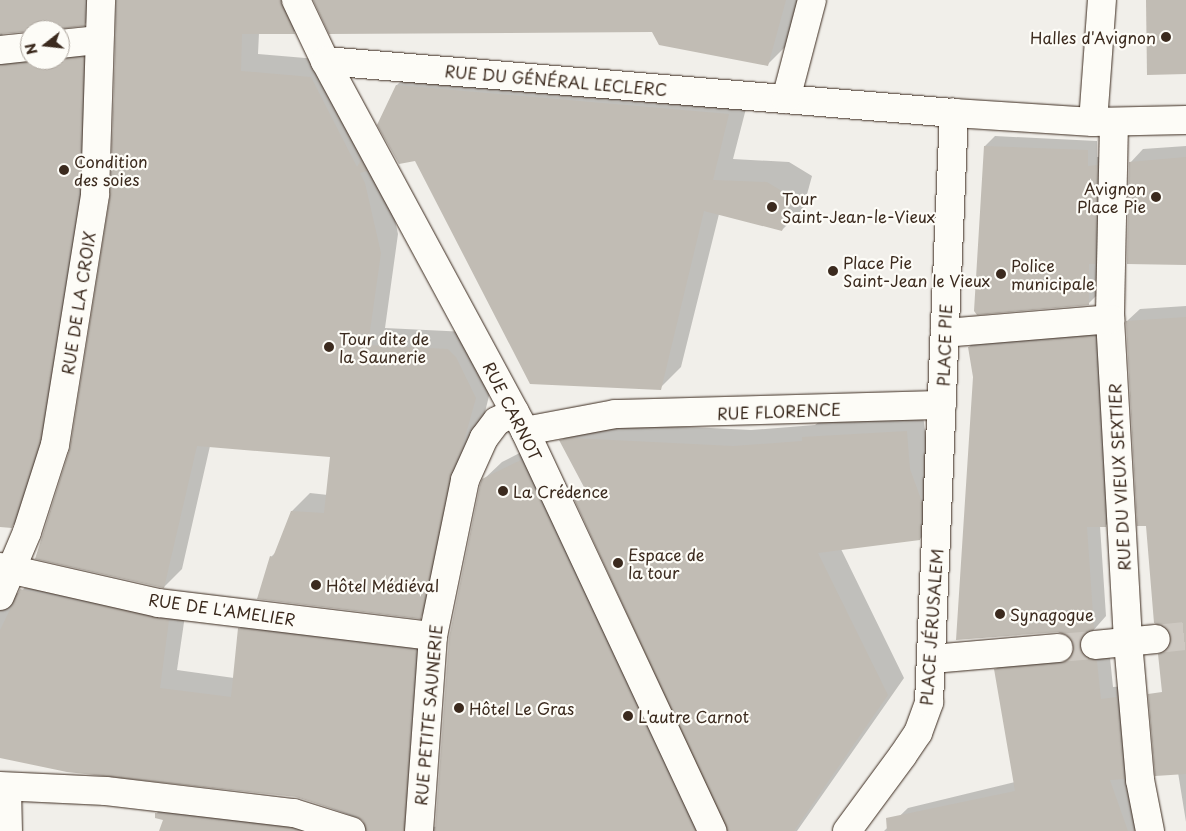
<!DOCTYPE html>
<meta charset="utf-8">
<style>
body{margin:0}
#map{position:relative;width:1186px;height:831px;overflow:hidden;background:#f1efea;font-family:"Playpen Sans",sans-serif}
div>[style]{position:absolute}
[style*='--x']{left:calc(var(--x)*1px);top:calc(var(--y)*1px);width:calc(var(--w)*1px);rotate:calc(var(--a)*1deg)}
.shadow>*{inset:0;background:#0003}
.building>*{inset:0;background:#c1bcb4}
.street-tunnel>*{height:28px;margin-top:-14px;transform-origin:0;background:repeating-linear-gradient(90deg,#cdc8c1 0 28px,transparent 0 42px)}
.roads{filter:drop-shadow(0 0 1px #3b2a1e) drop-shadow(0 0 1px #3b2a1e)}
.street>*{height:28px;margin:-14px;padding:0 14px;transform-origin:14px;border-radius:14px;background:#fdfcf7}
.dots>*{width:14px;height:14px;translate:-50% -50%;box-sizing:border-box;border:2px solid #fdfcf7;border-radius:50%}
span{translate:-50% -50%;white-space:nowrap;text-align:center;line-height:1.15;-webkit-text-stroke:4.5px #fdfcf7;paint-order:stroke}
.poi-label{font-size:16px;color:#3b2a1e}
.right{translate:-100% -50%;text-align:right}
.left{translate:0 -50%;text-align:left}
.street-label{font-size:16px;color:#3b2a1e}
.north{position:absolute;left:20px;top:20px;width:50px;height:50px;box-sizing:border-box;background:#fdfcf7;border:1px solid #afa8a0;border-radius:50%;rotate:254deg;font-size:14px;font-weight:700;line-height:20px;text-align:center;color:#3b2a1e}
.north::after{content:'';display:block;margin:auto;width:18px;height:22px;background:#3b2a1e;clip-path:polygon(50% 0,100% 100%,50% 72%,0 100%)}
</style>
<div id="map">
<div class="shadow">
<div style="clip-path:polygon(0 0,103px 0,102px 7px,84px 25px,56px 30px,2px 33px,5px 42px,30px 60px,60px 60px,60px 35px,101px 40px,97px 174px,29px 509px,11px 527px,0 525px)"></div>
<div style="clip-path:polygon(116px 0,306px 0,312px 15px,294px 32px,259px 33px,258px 54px,329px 60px,383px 164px,398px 234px,385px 328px,467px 332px,493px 380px,438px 600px,420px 617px,271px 557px,276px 552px,292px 511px,310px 493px,328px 495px,332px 455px,210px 446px,182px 569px,164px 587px,72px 448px,112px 196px)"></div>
<div style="clip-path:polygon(315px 0,800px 0,785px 47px,767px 65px,652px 30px)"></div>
<div style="clip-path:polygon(418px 64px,750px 93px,733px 159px,789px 162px,812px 176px,803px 209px,782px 230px,719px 214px,681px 367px,660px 388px,397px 85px)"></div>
<div style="clip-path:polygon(995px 136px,1097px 141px,1097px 157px,1107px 156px,1098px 294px,1088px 304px,985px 146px)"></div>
<div style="clip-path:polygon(1186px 146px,1186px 264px,1130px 163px,1143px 149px)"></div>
<div style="clip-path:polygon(1186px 306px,1186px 822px,1159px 655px,1172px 642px,1173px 637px,1164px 624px,1127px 321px,1140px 309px)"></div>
<div style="clip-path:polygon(1107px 324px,1118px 513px,1105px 526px,1100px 526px,1106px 616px,1091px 633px,1109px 648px,1113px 687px,1126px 686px,1136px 765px,1126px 775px,1141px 815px,1144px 831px,884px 831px,908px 808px,1015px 782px,995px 670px,1008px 657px,1074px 652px,1073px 639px,974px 377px,969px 347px,981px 335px)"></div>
<div style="clip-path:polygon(923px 415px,937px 522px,920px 539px,841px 549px,904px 678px,797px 831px,734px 831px,574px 497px,585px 487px,561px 441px,578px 424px,590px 422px,751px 430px,815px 425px,820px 421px)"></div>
<div style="clip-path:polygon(539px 443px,718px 831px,161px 831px,164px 819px,156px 817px,157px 813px,174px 795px,309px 811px,365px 827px,364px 820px,296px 796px,0 757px,0 578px,6px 588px,19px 594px,39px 572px,187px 602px,177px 670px,234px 678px,239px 629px,257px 611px,434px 632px,428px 826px,436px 827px,483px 480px,502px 462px)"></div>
</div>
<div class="building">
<div style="clip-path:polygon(0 0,85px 0,85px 26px,0 34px)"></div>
<div style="clip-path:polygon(117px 0,281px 0,295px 34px,242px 34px,241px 71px,311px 77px,357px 167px,361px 160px,367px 171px,360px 173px,365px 183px,381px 253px,368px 345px,448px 349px,456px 357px,476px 398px,462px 448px,450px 477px,421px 619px,257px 599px,270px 556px,273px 557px,291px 511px,324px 513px,330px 457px,197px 446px,164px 588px,35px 559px,70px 448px,110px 196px)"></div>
<div style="clip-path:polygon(313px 0,786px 0,768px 66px,659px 45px,652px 32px,329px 34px)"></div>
<div style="clip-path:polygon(1146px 0,1186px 0,1186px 74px,1147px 75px)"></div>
<div style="clip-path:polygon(84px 57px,79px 193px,40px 441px,12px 528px,0 527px,0 65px)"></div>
<div style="clip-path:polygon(396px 85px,729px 114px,713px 180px,767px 182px,792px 197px,782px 231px,704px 211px,661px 390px,530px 384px,415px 161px,399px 164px,377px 125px)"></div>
<div style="clip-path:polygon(984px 146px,1088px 150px,1088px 166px,1098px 165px,1095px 264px,1089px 264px,1089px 305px,977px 315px,974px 311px)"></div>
<div style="clip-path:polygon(1186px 157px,1186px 265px,1127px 264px,1129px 162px)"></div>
<div style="clip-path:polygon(1186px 317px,1186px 774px,1155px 776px,1148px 694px,1162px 692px,1158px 654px,1165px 651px,1172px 638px,1168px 630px,1154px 623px,1146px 526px,1137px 526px,1126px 321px)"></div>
<div style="clip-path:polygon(1095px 336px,1106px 527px,1087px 527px,1094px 629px,1086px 633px,1079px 646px,1083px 654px,1097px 661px,1101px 699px,1117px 697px,1124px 779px,1110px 780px,1128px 831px,887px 831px,886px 818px,1015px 791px,994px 669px,1061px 663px,1068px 660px,1075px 647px,1071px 639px,1058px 632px,956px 640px,973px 377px,968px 347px)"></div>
<div style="clip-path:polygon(907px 431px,910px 469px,922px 502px,920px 540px,818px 553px,888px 695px,794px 831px,727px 831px,573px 497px,585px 489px,559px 440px,572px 438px,733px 446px,802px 441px,802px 437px)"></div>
<div style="clip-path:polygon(521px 460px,695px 831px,435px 831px,449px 638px,480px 485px,482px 479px)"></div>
<div style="clip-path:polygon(20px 589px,169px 620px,160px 688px,231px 697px,238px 628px,416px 650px,404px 831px,366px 831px,363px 821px,356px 816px,296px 797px,67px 772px,0 758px,0 630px)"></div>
<div style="clip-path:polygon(155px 813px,291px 828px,299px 831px,159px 831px,163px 820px,155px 818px)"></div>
</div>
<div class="street-tunnel">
<div style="--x:1156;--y:639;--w:30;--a:-6"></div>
<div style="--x:1059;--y:648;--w:36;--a:-5"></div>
</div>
<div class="roads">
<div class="street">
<div style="--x:296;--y:0;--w:68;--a:64.6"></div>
<div style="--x:325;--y:61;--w:421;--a:61.6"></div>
<div style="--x:525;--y:431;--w:442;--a:64.9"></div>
<div style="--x:60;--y:44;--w:39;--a:-6"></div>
<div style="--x:0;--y:50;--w:30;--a:-6"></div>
<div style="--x:325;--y:61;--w:631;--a:4.73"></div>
<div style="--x:954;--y:113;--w:139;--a:3.7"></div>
<div style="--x:1093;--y:122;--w:93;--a:-1.2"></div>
<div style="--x:786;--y:99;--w:102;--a:-75.3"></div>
<div style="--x:1093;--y:122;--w:122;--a:-85.8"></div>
<div style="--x:1114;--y:122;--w:197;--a:91.2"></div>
<div style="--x:1110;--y:319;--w:324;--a:86.8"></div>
<div style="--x:1128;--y:642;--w:139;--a:85"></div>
<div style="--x:1140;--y:780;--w:52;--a:78.9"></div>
<div style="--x:945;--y:333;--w:166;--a:-4.8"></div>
<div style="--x:525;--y:431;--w:92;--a:-10.7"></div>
<div style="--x:615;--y:414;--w:327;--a:-1.6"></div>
<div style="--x:0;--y:567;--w:163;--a:12.8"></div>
<div style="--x:159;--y:603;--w:276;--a:6.9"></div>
<div style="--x:0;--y:596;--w:69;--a:-67.1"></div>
<div style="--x:27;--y:532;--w:91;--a:-72.2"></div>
<div style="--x:55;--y:445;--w:254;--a:-80.9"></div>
<div style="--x:95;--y:194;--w:194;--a:-88.2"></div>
<div style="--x:1095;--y:645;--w:61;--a:-5.6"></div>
<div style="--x:932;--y:659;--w:127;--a:-5"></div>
<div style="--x:0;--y:786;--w:106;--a:2.7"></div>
<div style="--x:106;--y:791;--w:189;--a:6.7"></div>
<div style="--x:294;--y:813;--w:60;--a:17.5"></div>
<div style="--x:7;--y:788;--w:43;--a:88.7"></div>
<div style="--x:419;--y:831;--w:196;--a:-85.9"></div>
<div style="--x:433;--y:636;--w:159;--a:-78.4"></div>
<div style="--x:465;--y:480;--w:46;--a:-65.7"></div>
<div style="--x:484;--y:438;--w:21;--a:-53"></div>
<div style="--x:497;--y:421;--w:20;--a:-27"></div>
<div style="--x:847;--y:831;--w:94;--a:-53.6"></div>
<div style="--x:903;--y:755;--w:27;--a:-56"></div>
<div style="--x:918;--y:733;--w:33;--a:-70"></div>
<div style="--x:929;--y:702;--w:590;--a:-87.57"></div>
</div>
</div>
<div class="dots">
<div style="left:1166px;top:37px;background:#3b2a1e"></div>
<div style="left:64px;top:170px;background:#3b2a1e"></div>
<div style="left:1156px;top:197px;background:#3b2a1e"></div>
<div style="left:772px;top:207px;background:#3b2a1e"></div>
<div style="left:833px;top:271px;background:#3b2a1e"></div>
<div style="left:1001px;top:274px;background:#3b2a1e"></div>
<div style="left:329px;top:347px;background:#3b2a1e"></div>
<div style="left:503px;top:491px;background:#3b2a1e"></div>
<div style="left:618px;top:563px;background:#3b2a1e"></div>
<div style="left:316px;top:585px;background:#3b2a1e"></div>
<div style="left:1000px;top:614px;background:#3b2a1e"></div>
<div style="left:459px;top:708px;background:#3b2a1e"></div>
<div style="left:628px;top:716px;background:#3b2a1e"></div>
</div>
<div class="poi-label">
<span class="right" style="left:1156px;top:37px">Halles d'Avignon</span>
<span class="left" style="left:74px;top:170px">Condition<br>des soies</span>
<span class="right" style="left:1146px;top:197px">Avignon<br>Place Pie</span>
<span class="left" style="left:782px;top:207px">Tour<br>Saint-Jean-le-Vieux</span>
<span class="left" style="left:843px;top:271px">Place Pie<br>Saint-Jean le Vieux</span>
<span class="left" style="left:1011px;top:274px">Police<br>municipale</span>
<span class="left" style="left:339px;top:347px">Tour dite de<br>la Saunerie</span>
<span class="left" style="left:513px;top:491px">La Crédence</span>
<span class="left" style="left:628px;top:563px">Espace de<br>la tour</span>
<span class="left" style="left:326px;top:585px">Hôtel Médiéval</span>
<span class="left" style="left:1010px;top:614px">Synagogue</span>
<span class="left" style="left:469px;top:708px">Hôtel Le Gras</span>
<span class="left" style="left:638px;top:716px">L'autre Carnot</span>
</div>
<div class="street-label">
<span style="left:556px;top:80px;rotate:5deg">RUE DU GÉNÉRAL LECLERC</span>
<span style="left:78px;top:303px;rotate:-81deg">RUE DE LA CROIX</span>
<span style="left:944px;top:345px;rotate:-88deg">PLACE PIE</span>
<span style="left:513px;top:411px;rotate:63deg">RUE CARNOT</span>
<span style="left:779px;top:411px;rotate:-2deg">RUE FLORENCE</span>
<span style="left:1119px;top:477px;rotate:-93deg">RUE DU VIEUX SEXTIER</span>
<span style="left:222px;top:609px;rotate:8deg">RUE DE L'AMELIER</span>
<span style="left:931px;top:627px;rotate:-86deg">PLACE JÉRUSALEM</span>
<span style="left:428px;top:715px;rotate:-85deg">RUE PETITE SAUNERIE</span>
</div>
<div class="north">N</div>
</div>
